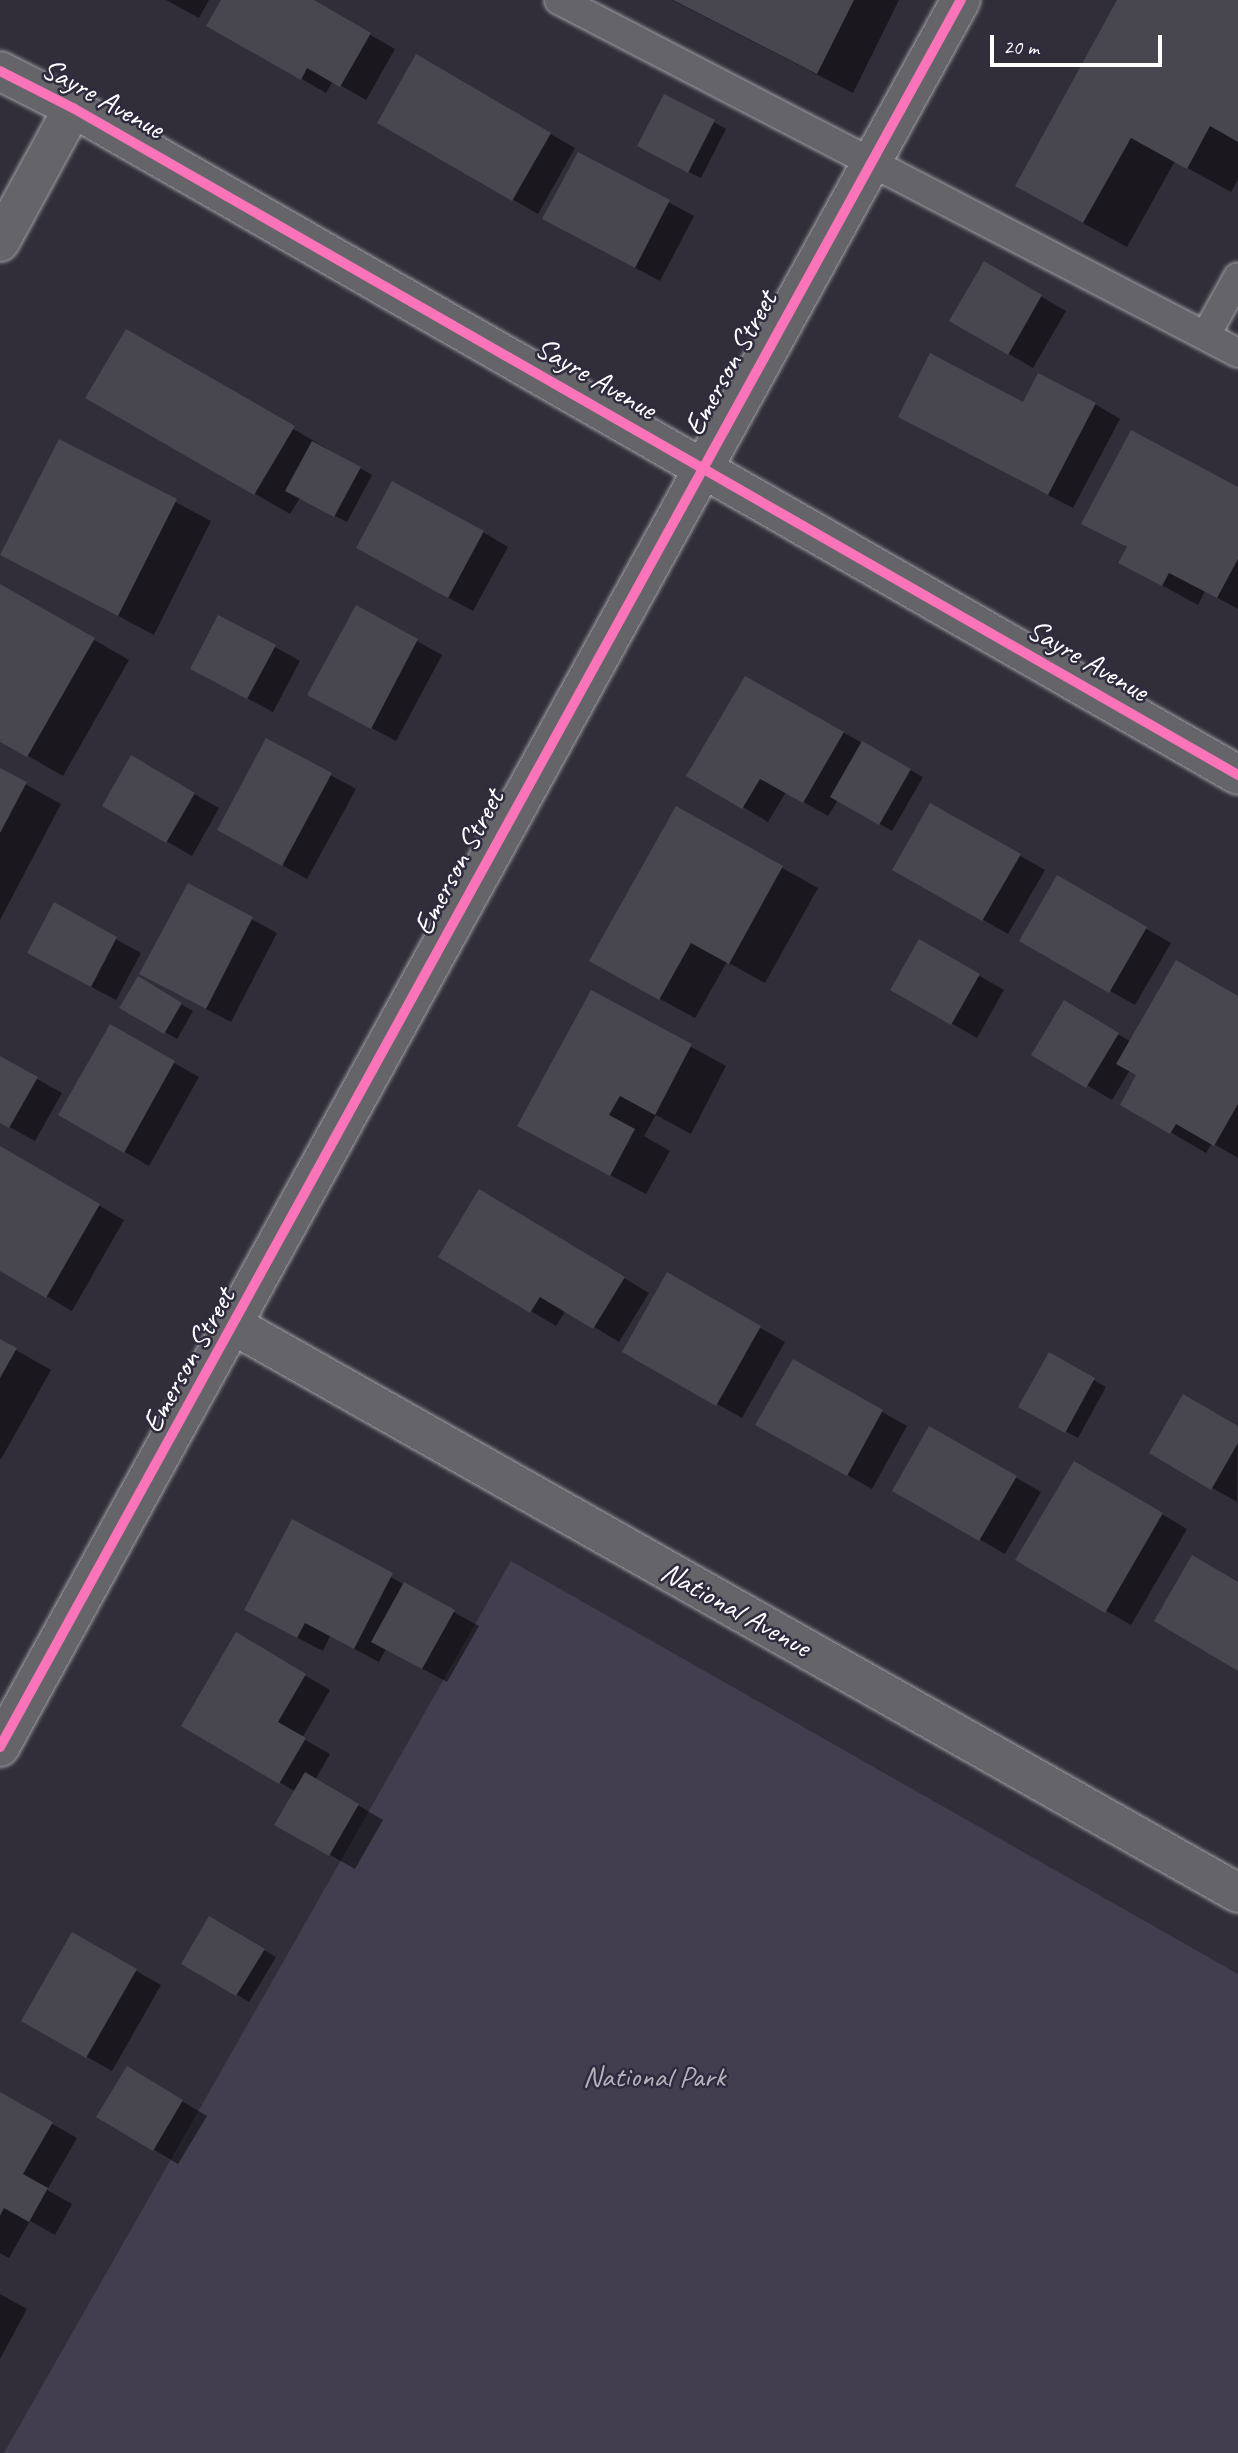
<!DOCTYPE html>
<style>
body{margin:0}
#map{position:relative;width:1238px;height:2453px;overflow:hidden;background:#312e39;font-family:Caveat,sans-serif}
div>[style]{position:absolute}
[style*='--x']{left:calc(var(--x)*1px);top:calc(var(--y)*1px);width:calc(var(--w)*1px);rotate:calc(var(--a)*1deg)}
.green>*{inset:0;background:#433e4f}
.shadow>*{inset:0;background:#0007}
.building>*{inset:0;background:#48464e}
.roads{filter:drop-shadow(0 0 2px #a2a1a6) drop-shadow(0 0 2px #a2a1a6)}
.lane>*{height:28px;margin:-14px;padding:0 14px;transform-origin:14px;border-radius:14px;background:#656469}
.street>*{height:38px;margin:-19px;padding:0 19px;transform-origin:19px;border-radius:19px;background:#656469}
.cycleway>*{height:10px;margin:-5px;padding:0 5px;transform-origin:5px;border-radius:5px;background:#fb73b8}
span{translate:-50% -50%;white-space:nowrap;text-align:center;line-height:1.15;-webkit-text-stroke:5px #2f2a3d;paint-order:stroke}
.street-label{font-size:30px;color:#fff}
.park-label{font-size:30px;color:#b5b3ba}
.scale{position:absolute;left:990px;top:35px;width:172px;height:32px;box-sizing:border-box;border:4px solid #fff;border-top:0;padding-left:9px;font-size:21px;line-height:24px;white-space:nowrap;color:#fff;-webkit-text-stroke:5px #2f2a3d;paint-order:stroke}
</style>
<div id="map">
<div class="green">
<div style="clip-path:polygon(511px 1561px,1238px 1974px,1238px 2453px,4px 2453px)"></div>
</div>
<div class="shadow">
<div style="clip-path:polygon(166px 0,209px 0,199px 18px)"></div>
<div style="clip-path:polygon(223px 0,310px 0,395px 49px,366px 100px,333px 81px,326px 93px,209px 25px)"></div>
<div style="clip-path:polygon(672px 0,899px 0,853px 93px)"></div>
<div style="clip-path:polygon(1119px 0,1238px 0,1238px 180px,1231px 192px,1175px 161px,1127px 247px,1061px 211px)"></div>
<div style="clip-path:polygon(417px 57px,575px 148px,538px 214px,379px 123px)"></div>
<div style="clip-path:polygon(714px 122px,726px 129px,701px 178px,652px 153px)"></div>
<div style="clip-path:polygon(579px 154px,694px 216px,660px 281px,569px 233px)"></div>
<div style="clip-path:polygon(984px 264px,1066px 311px,1033px 368px,951px 320px)"></div>
<div style="clip-path:polygon(126px 331px,372px 475px,347px 522px,300px 498px,290px 514px,88px 397px)"></div>
<div style="clip-path:polygon(1024px 404px,1095px 404px,1120px 419px,1073px 508px,925px 431px)"></div>
<div style="clip-path:polygon(60px 441px,211px 521px,154px 635px,2px 554px)"></div>
<div style="clip-path:polygon(1238px 488px,1238px 609px,1205px 591px,1198px 605px,1156px 582px,1128px 548px,1083px 523px)"></div>
<div style="clip-path:polygon(483px 532px,508px 547px,473px 611px,383px 562px)"></div>
<div style="clip-path:polygon(0 586px,129px 660px,63px 776px,0 740px)"></div>
<div style="clip-path:polygon(356px 607px,442px 655px,396px 741px,334px 708px)"></div>
<div style="clip-path:polygon(275px 647px,300px 661px,273px 712px,217px 682px)"></div>
<div style="clip-path:polygon(746px 678px,923px 777px,892px 831px,838px 800px,828px 816px,786px 792px,768px 822px,689px 775px)"></div>
<div style="clip-path:polygon(266px 740px,356px 789px,307px 879px,244px 844px)"></div>
<div style="clip-path:polygon(131px 758px,219px 808px,192px 856px,104px 805px)"></div>
<div style="clip-path:polygon(0 770px,61px 804px,0 920px)"></div>
<div style="clip-path:polygon(931px 805px,1045px 870px,1008px 934px,895px 869px)"></div>
<div style="clip-path:polygon(677px 809px,818px 888px,765px 983px,727px 962px,695px 1018px,627px 981px)"></div>
<div style="clip-path:polygon(1057px 878px,1171px 943px,1135px 1005px,1022px 941px)"></div>
<div style="clip-path:polygon(188px 885px,277px 933px,231px 1022px,166px 988px)"></div>
<div style="clip-path:polygon(54px 905px,141px 953px,116px 1000px,54px 967px)"></div>
<div style="clip-path:polygon(920px 941px,1004px 990px,977px 1038px,892px 989px)"></div>
<div style="clip-path:polygon(138px 979px,193px 1011px,177px 1039px,122px 1007px)"></div>
<div style="clip-path:polygon(591px 992px,726px 1066px,691px 1134px,656px 1115px,644px 1136px,670px 1151px,646px 1194px,555px 1146px)"></div>
<div style="clip-path:polygon(1238px 998px,1238px 1158px,1212px 1143px,1206px 1153px,1122px 1104px,1138px 1076px,1130px 1070px,1112px 1100px,1034px 1054px,1064px 1002px,1131px 1042px)"></div>
<div style="clip-path:polygon(111px 1027px,199px 1077px,149px 1166px,60px 1114px)"></div>
<div style="clip-path:polygon(0 1058px,62px 1093px,35px 1141px,0 1122px)"></div>
<div style="clip-path:polygon(0 1148px,124px 1220px,72px 1311px,0 1269px)"></div>
<div style="clip-path:polygon(504px 1206px,649px 1293px,619px 1342px,566px 1310px,556px 1326px,440px 1257px)"></div>
<div style="clip-path:polygon(668px 1275px,785px 1342px,742px 1418px,624px 1351px)"></div>
<div style="clip-path:polygon(0 1341px,51px 1370px,1px 1459px,0 1459px)"></div>
<div style="clip-path:polygon(1050px 1354px,1106px 1387px,1078px 1438px,1020px 1406px)"></div>
<div style="clip-path:polygon(794px 1362px,907px 1426px,872px 1489px,758px 1424px)"></div>
<div style="clip-path:polygon(930px 1428px,1041px 1492px,1005px 1554px,894px 1490px)"></div>
<div style="clip-path:polygon(1238px 1428px,1237px 1502px,1151px 1453px)"></div>
<div style="clip-path:polygon(1075px 1463px,1187px 1529px,1131px 1625px,1018px 1560px)"></div>
<div style="clip-path:polygon(292px 1522px,479px 1626px,447px 1682px,386px 1649px,379px 1662px,330px 1636px,323px 1651px,271px 1624px)"></div>
<div style="clip-path:polygon(236px 1635px,330px 1690px,302px 1738px,330px 1754px,315px 1780px,383px 1820px,355px 1869px,277px 1825px,296px 1792px,184px 1726px)"></div>
<div style="clip-path:polygon(209px 1919px,276px 1957px,249px 2002px,184px 1963px)"></div>
<div style="clip-path:polygon(72px 1934px,161px 1985px,112px 2071px,23px 2021px)"></div>
<div style="clip-path:polygon(127px 2069px,207px 2116px,178px 2164px,99px 2117px)"></div>
<div style="clip-path:polygon(0 2094px,77px 2138px,47px 2190px,72px 2204px,55px 2235px,30px 2221px,9px 2258px,0 2253px)"></div>
<div style="clip-path:polygon(0 2294px,27px 2309px,0 2359px)"></div>
</div>
<div class="building">
<div style="clip-path:polygon(221px 0,314px 0,371px 33px,340px 87px,307px 68px,301px 80px,206px 26px)"></div>
<div style="clip-path:polygon(673px 0,854px 0,817px 74px)"></div>
<div style="clip-path:polygon(1117px 0,1238px 0,1238px 142px,1210px 126px,1187px 169px,1131px 138px,1083px 223px,1015px 186px)"></div>
<div style="clip-path:polygon(416px 54px,551px 133px,512px 201px,377px 123px)"></div>
<div style="clip-path:polygon(664px 94px,715px 120px,688px 173px,637px 146px)"></div>
<div style="clip-path:polygon(578px 152px,670px 200px,635px 268px,542px 219px)"></div>
<div style="clip-path:polygon(984px 261px,1042px 295px,1008px 355px,949px 321px)"></div>
<div style="clip-path:polygon(126px 329px,295px 426px,254px 495px,85px 398px)"></div>
<div style="clip-path:polygon(930px 353px,1023px 402px,1038px 373px,1096px 403px,1048px 495px,898px 417px)"></div>
<div style="clip-path:polygon(1131px 430px,1238px 487px,1238px 559px,1217px 598px,1169px 573px,1162px 586px,1118px 563px,1127px 547px,1081px 524px)"></div>
<div style="clip-path:polygon(59px 439px,177px 499px,118px 616px,0 555px)"></div>
<div style="clip-path:polygon(312px 441px,361px 467px,334px 517px,285px 491px)"></div>
<div style="clip-path:polygon(392px 481px,484px 531px,448px 598px,356px 548px)"></div>
<div style="clip-path:polygon(0 584px,95px 638px,27px 757px,0 742px)"></div>
<div style="clip-path:polygon(356px 605px,418px 639px,371px 729px,307px 695px)"></div>
<div style="clip-path:polygon(218px 615px,276px 645px,247px 699px,190px 669px)"></div>
<div style="clip-path:polygon(745px 676px,844px 732px,803px 803px,760px 779px,742px 809px,686px 776px)"></div>
<div style="clip-path:polygon(266px 738px,332px 773px,282px 866px,217px 830px)"></div>
<div style="clip-path:polygon(862px 741px,911px 769px,879px 825px,830px 797px)"></div>
<div style="clip-path:polygon(131px 755px,195px 793px,166px 843px,102px 806px)"></div>
<div style="clip-path:polygon(0 768px,27px 782px,0 833px)"></div>
<div style="clip-path:polygon(930px 803px,1021px 854px,982px 921px,892px 870px)"></div>
<div style="clip-path:polygon(676px 806px,783px 866px,729px 964px,691px 943px,659px 1000px,589px 961px)"></div>
<div style="clip-path:polygon(1057px 875px,1147px 927px,1109px 993px,1019px 941px)"></div>
<div style="clip-path:polygon(188px 883px,253px 917px,206px 1009px,139px 974px)"></div>
<div style="clip-path:polygon(54px 902px,117px 937px,91px 987px,27px 953px)"></div>
<div style="clip-path:polygon(919px 939px,980px 974px,951px 1025px,890px 990px)"></div>
<div style="clip-path:polygon(1176px 960px,1238px 996px,1238px 1104px,1214px 1146px,1176px 1124px,1170px 1134px,1120px 1105px,1136px 1075px,1116px 1064px)"></div>
<div style="clip-path:polygon(138px 976px,182px 1003px,164px 1034px,119px 1008px)"></div>
<div style="clip-path:polygon(591px 990px,692px 1044px,655px 1115px,620px 1096px,609px 1115px,635px 1129px,610px 1176px,517px 1126px)"></div>
<div style="clip-path:polygon(1064px 1000px,1119px 1033px,1086px 1088px,1031px 1055px)"></div>
<div style="clip-path:polygon(110px 1024px,175px 1061px,124px 1153px,58px 1115px)"></div>
<div style="clip-path:polygon(0 1056px,38px 1077px,9px 1128px,0 1123px)"></div>
<div style="clip-path:polygon(0 1146px,100px 1204px,46px 1298px,0 1271px)"></div>
<div style="clip-path:polygon(479px 1189px,625px 1277px,593px 1329px,540px 1297px,530px 1313px,438px 1257px)"></div>
<div style="clip-path:polygon(667px 1272px,761px 1326px,716px 1406px,622px 1352px)"></div>
<div style="clip-path:polygon(0 1339px,17px 1348px,0 1378px)"></div>
<div style="clip-path:polygon(1049px 1352px,1095px 1378px,1065px 1433px,1018px 1407px)"></div>
<div style="clip-path:polygon(793px 1359px,883px 1410px,847px 1476px,755px 1425px)"></div>
<div style="clip-path:polygon(1183px 1394px,1238px 1426px,1238px 1443px,1211px 1490px,1149px 1453px)"></div>
<div style="clip-path:polygon(929px 1426px,1017px 1476px,979px 1541px,892px 1491px)"></div>
<div style="clip-path:polygon(1074px 1461px,1163px 1513px,1105px 1613px,1015px 1560px)"></div>
<div style="clip-path:polygon(292px 1519px,393px 1573px,354px 1649px,305px 1623px,297px 1638px,244px 1610px)"></div>
<div style="clip-path:polygon(1192px 1555px,1238px 1582px,1238px 1671px,1154px 1621px)"></div>
<div style="clip-path:polygon(404px 1582px,455px 1610px,422px 1669px,371px 1642px)"></div>
<div style="clip-path:polygon(236px 1632px,306px 1674px,278px 1722px,306px 1738px,279px 1784px,181px 1726px)"></div>
<div style="clip-path:polygon(305px 1772px,359px 1804px,329px 1856px,274px 1825px)"></div>
<div style="clip-path:polygon(209px 1916px,265px 1949px,236px 1996px,181px 1964px)"></div>
<div style="clip-path:polygon(72px 1932px,137px 1969px,86px 2058px,21px 2021px)"></div>
<div style="clip-path:polygon(127px 2066px,183px 2100px,153px 2151px,96px 2117px)"></div>
<div style="clip-path:polygon(0 2092px,53px 2122px,23px 2174px,48px 2188px,29px 2222px,4px 2208px,0 2216px)"></div>
</div>
<div class="roads">
<div class="lane">
<div style="--x:559;--y:0;--w:765;--a:27.47"></div>
<div style="--x:1206;--y:335;--w:66;--a:-61.1"></div>
</div>
<div class="street">
<div style="--x:0;--y:71;--w:82;--a:26.9"></div>
<div style="--x:73;--y:108;--w:1342;--a:29.79"></div>
<div style="--x:0;--y:242;--w:153;--a:-61.4"></div>
<div style="--x:235;--y:1326;--w:1152;--a:29.48"></div>
<div style="--x:0;--y:1747;--w:1994;--a:-61.19"></div>
</div>
</div>
<div class="cycleway">
<div style="--x:0;--y:71;--w:82;--a:26.9"></div>
<div style="--x:73;--y:108;--w:1342;--a:29.79"></div>
<div style="--x:0;--y:1747;--w:1994;--a:-61.19"></div>
</div>
<div class="street-label">
<span style="left:103px;top:98px;rotate:29deg">Sayre Avenue</span>
<span style="left:730px;top:363px;rotate:-61deg">Emerson Street</span>
<span style="left:596px;top:378px;rotate:30deg">Sayre Avenue</span>
<span style="left:1088px;top:660px;rotate:30deg">Sayre Avenue</span>
<span style="left:458px;top:862px;rotate:-62deg">Emerson Street</span>
<span style="left:188px;top:1360px;rotate:-61deg">Emerson Street</span>
<span style="left:736px;top:1609px;rotate:29deg">National Avenue</span>
</div>
<div class="park-label">
<span style="left:654px;top:2076px">National Park</span>
</div>
<div class="scale">20 m</div>
</div>
